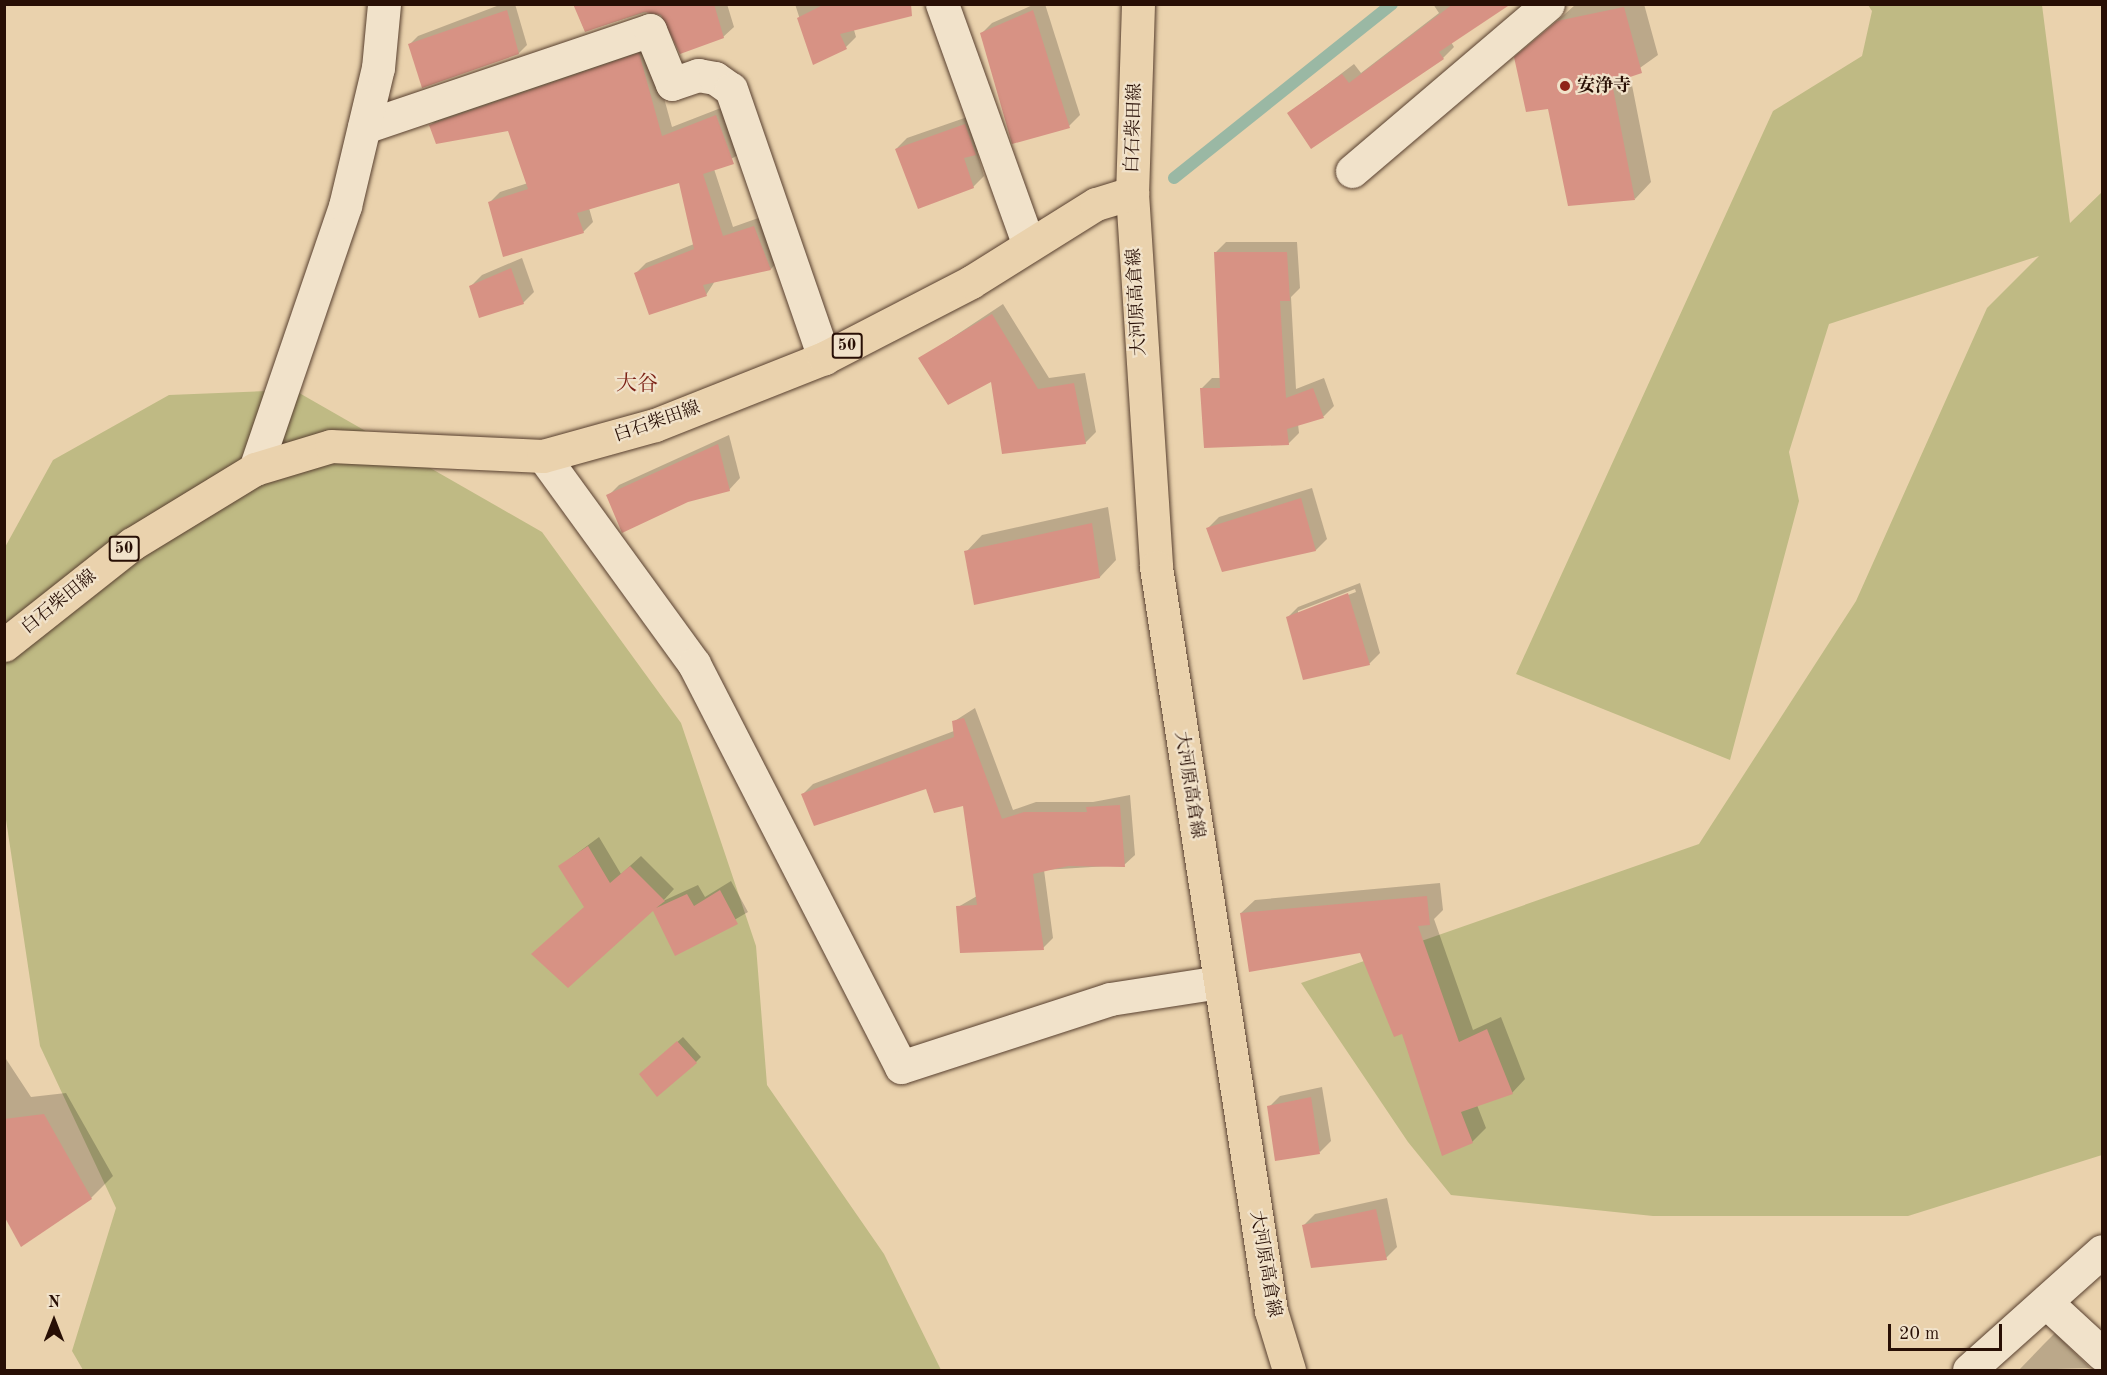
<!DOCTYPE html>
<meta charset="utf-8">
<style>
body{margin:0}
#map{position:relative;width:2107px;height:1375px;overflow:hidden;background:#ead2ad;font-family:"Old Standard TT","Noto Serif JP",serif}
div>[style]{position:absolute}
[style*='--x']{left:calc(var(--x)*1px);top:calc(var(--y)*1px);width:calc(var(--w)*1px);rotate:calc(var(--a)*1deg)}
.green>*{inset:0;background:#bfba84}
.shadow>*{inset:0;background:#0003}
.stream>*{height:12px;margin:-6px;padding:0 6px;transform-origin:6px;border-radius:6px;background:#9ab8a4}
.building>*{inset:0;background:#d79284}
.roads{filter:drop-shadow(0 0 2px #58402f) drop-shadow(0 0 2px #58402f)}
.minor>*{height:33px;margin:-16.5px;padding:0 16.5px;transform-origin:16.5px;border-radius:16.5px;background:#f1e2ca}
.major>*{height:33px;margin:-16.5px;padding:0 16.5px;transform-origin:16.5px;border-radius:16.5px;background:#ead2ad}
.dots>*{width:16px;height:16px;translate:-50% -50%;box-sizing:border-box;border:3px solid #f1e2ca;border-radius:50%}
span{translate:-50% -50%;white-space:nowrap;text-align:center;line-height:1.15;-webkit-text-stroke:4.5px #f1e2ca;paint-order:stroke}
.shield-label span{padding:2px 4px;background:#f1e2ca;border:2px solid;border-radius:4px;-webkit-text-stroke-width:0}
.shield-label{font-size:16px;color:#280f05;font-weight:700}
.poi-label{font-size:18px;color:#280f05;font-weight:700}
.left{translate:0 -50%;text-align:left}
.street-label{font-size:18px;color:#280f05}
.quarter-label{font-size:21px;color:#7a1f14}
.frame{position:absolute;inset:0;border:6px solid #280f05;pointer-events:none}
.north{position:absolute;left:24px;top:1291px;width:60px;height:60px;-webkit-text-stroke:4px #f1e2ca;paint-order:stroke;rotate:0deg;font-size:16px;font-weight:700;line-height:24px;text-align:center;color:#280f05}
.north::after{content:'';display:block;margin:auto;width:21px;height:27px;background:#280f05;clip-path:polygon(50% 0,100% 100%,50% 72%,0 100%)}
.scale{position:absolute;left:1888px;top:1324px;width:114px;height:27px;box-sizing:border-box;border:3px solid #280f05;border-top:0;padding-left:8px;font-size:18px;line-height:21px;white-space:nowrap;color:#280f05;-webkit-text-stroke:4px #f1e2ca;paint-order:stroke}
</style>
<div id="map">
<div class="green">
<div style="clip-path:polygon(1868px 5px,2042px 5px,2070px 223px,2102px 192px,2102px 1155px,1908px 1216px,1653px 1216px,1451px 1195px,1408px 1142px,1301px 983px,1699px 844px,1856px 601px,1987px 308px,2039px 256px,1829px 324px,1789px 452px,1799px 501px,1730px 760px,1516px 674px,1773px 111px,1862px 56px,1872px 11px)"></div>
<div style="clip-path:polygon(294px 390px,542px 532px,681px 723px,756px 946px,767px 1085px,884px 1254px,941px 1370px,83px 1370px,72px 1351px,116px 1208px,40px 1046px,5px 813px,4px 549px,53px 460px,169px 395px)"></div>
</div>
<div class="shadow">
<div style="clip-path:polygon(502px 4px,515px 4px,527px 45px,519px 53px,410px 44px,418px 36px)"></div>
<div style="clip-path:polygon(574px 4px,727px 4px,734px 27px,723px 37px,668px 21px,653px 10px,585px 31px)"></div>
<div style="clip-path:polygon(795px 4px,903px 4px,854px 30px,856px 37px,846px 47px,814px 63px)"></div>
<div style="clip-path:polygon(1035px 4px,1045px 4px,1080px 115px,1069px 126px,981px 34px,992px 23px)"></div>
<div style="clip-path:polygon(1433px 4px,1508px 4px,1451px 42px,1454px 47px,1443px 58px,1289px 113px,1354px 64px,1361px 73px,1439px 13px)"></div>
<div style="clip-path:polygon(1644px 4px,1658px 55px,1630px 75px,1651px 182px,1635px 199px,1549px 107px,1516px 58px,1575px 5px)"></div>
<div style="clip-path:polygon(649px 44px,672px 127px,726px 106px,743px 152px,714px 169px,733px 227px,764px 216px,780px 259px,771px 269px,715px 281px,706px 295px,636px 273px,646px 263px,694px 244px,680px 182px,589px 208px,593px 222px,583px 232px,490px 202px,500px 192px,528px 183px,509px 129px,431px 125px,441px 115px)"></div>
<div style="clip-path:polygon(976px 114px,987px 142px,977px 152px,984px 176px,973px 187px,896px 149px,907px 138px)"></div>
<div style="clip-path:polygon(1226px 242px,1297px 242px,1300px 288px,1291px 297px,1296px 389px,1324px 378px,1334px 406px,1324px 416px,1298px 424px,1299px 433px,1288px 444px,1202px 388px,1212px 378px,1221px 378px,1215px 253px)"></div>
<div style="clip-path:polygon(522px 258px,534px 292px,523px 303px,471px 286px,482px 275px)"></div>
<div style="clip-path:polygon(1003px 304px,1049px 378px,1085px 373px,1096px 432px,1085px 443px,992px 380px,920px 359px)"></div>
<div style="clip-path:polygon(729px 435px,740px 478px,729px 490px,608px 496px,619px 485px)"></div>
<div style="clip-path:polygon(1312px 488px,1327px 539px,1316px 550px,1208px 528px,1219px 517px)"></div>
<div style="clip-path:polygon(1108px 507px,1116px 560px,1100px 577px,966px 552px,982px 535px)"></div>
<div style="clip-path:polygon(evenodd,1360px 583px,1380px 653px,1369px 664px,1287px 618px,1298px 607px,1360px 583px,1355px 589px,1356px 592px,1298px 614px,1298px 611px,1355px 589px)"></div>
<div style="clip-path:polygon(975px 708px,1013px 810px,1036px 802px,1093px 802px,1130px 795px,1135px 855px,1124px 865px,1044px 870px,1053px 938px,1043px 948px,958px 907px,977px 896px,964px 804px,927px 787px,803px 794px,813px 784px,954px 731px,953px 722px)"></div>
<div style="clip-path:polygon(599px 837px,621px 874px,641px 856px,674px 889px,663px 901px,698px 885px,705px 897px,731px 881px,748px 912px,676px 954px,654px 909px,585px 906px,560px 866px)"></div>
<div style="clip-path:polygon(1440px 883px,1443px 910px,1434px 919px,1473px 1030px,1501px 1017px,1525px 1079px,1512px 1093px,1477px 1105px,1486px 1128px,1472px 1142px,1361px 951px,1241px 913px,1255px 900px)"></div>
<div style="clip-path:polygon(683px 1037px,701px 1057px,696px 1062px,647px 1069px)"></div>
<div style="clip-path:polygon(6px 1059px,31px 1097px,66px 1093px,113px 1176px,91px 1198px,21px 1245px,4px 1213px)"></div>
<div style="clip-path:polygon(1322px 1087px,1331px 1141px,1320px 1152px,1269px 1107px,1280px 1096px)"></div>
<div style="clip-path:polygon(1387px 1198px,1397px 1247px,1386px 1258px,1304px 1225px,1315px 1214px)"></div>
<div style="clip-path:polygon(2055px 1333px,2090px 1368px,2019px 1370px,2044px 1344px)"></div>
</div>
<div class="stream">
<div style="--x:1174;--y:178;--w:279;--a:-38.6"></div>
</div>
<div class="building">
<div style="clip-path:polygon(573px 4px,714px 4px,724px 38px,680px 54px,661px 15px,644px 12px,585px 32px)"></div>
<div style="clip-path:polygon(825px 4px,911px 4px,912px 16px,840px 34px,847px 49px,813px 65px,797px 18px)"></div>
<div style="clip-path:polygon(1453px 4px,1511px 4px,1439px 52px,1444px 59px,1311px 149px,1287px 113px,1342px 74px,1349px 83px)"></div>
<div style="clip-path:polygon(1624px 7px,1642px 73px,1612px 83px,1635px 200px,1568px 206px,1548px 109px,1526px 112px,1514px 57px,1557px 21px)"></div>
<div style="clip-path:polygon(507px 10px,519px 54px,422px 88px,408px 44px)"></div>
<div style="clip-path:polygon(1033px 10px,1070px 128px,1012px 144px,980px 33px)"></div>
<div style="clip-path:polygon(639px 53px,662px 136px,716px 115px,734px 164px,703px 174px,723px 236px,754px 226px,771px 270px,703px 285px,707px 296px,649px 315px,634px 273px,694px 249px,679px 183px,577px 213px,584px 233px,503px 257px,488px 202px,528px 189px,508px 131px,436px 144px,429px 125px)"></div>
<div style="clip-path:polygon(965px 124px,976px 155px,964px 158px,974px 188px,918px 209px,895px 149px)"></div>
<div style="clip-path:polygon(1214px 252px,1287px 252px,1290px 301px,1280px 301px,1286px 398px,1313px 388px,1324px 418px,1287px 429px,1289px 445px,1204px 448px,1200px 388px,1220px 388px)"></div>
<div style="clip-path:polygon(511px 268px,524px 304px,479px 318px,469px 286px)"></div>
<div style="clip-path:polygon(992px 314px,1038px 389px,1074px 383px,1086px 444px,1002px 454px,991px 382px,948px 405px,918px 358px)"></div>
<div style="clip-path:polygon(718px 444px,730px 491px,688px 502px,622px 533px,606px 495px)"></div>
<div style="clip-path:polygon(1301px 498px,1316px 551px,1222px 572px,1206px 528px)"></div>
<div style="clip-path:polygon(1092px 523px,1100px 578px,974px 605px,964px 551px)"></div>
<div style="clip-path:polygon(1348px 593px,1370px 665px,1303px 680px,1286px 617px)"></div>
<div style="clip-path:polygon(964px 718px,1002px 819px,1024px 812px,1087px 812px,1086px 807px,1120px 805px,1125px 867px,1068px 866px,1033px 874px,1044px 950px,960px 953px,956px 906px,977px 905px,963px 806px,934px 813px,926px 789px,814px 826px,801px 794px,954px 737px,952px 721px)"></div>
<div style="clip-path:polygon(588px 846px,610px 883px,630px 866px,665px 901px,656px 908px,687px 894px,694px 906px,720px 890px,738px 924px,675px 956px,653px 911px,568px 988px,531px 954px,584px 907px,558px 866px)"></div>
<div style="clip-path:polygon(1427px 896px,1430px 925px,1418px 926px,1459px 1042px,1487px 1029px,1513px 1094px,1461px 1112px,1473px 1143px,1442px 1156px,1402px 1034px,1394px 1037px,1360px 953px,1249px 972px,1240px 913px)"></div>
<div style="clip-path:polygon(677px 1041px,697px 1063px,657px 1097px,639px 1074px)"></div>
<div style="clip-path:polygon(1311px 1097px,1320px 1154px,1275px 1161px,1267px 1106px)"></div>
<div style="clip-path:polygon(44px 1114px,92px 1199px,21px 1247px,4px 1216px,4px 1119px)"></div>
<div style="clip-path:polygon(1376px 1209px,1387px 1260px,1311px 1268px,1302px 1225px)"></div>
</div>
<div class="roads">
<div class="minor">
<div style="--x:942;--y:4;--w:254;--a:70.2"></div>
<div style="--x:364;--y:127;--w:302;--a:-18.7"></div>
<div style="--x:650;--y:30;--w:58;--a:67.8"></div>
<div style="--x:672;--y:84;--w:28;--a:-19"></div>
<div style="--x:698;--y:75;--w:17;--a:10"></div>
<div style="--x:715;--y:78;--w:19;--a:35"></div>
<div style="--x:731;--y:89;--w:285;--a:70.9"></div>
<div style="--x:1352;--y:171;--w:257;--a:-40.4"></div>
<div style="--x:543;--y:456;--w:257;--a:54"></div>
<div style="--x:694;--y:664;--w:453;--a:62.8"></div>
<div style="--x:901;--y:1067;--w:220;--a:-18"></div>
<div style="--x:1110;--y:999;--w:111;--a:-8.8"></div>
<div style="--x:255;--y:469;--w:278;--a:-71.1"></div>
<div style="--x:345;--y:206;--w:142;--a:-76.6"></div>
<div style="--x:378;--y:68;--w:64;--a:-84.6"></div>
<div style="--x:2047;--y:1303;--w:75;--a:42.8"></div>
<div style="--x:1969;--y:1370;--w:178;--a:-41.8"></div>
</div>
<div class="major">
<div style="--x:1138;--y:4;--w:189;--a:91.8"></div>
<div style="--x:1132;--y:193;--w:375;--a:86.3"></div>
<div style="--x:1156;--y:567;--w:753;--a:81.21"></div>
<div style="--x:1271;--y:1311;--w:62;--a:73"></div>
<div style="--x:4;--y:645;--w:163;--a:-38.3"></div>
<div style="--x:132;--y:544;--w:144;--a:-31.4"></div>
<div style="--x:255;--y:469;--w:79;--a:-16.8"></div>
<div style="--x:331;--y:446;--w:212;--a:2.7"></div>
<div style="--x:543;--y:456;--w:116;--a:-15.5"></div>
<div style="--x:655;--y:425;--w:182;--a:-21.6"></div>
<div style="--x:824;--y:358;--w:165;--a:-27.3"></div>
<div style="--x:971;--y:282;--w:147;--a:-32"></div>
<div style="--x:1096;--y:204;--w:38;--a:-17"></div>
</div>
</div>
<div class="dots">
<div style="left:1565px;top:86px;background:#8f2418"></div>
</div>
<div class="shield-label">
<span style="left:847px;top:346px">50</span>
<span style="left:124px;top:549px">50</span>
</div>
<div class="poi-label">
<span class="left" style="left:1577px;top:86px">安浄寺</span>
</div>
<div class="street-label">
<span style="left:1134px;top:128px;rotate:-88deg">白石柴田線</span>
<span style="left:1137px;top:302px;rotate:-93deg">大河原高倉線</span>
<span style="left:657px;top:422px;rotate:-19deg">白石柴田線</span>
<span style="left:59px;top:602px;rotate:-39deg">白石柴田線</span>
<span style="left:1189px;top:785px;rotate:81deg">大河原高倉線</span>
<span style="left:1265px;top:1264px;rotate:80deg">大河原高倉線</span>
</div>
<div class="quarter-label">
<span style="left:637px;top:385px">大谷</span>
</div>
<div class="frame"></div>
<div class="north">N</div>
<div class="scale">20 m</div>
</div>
